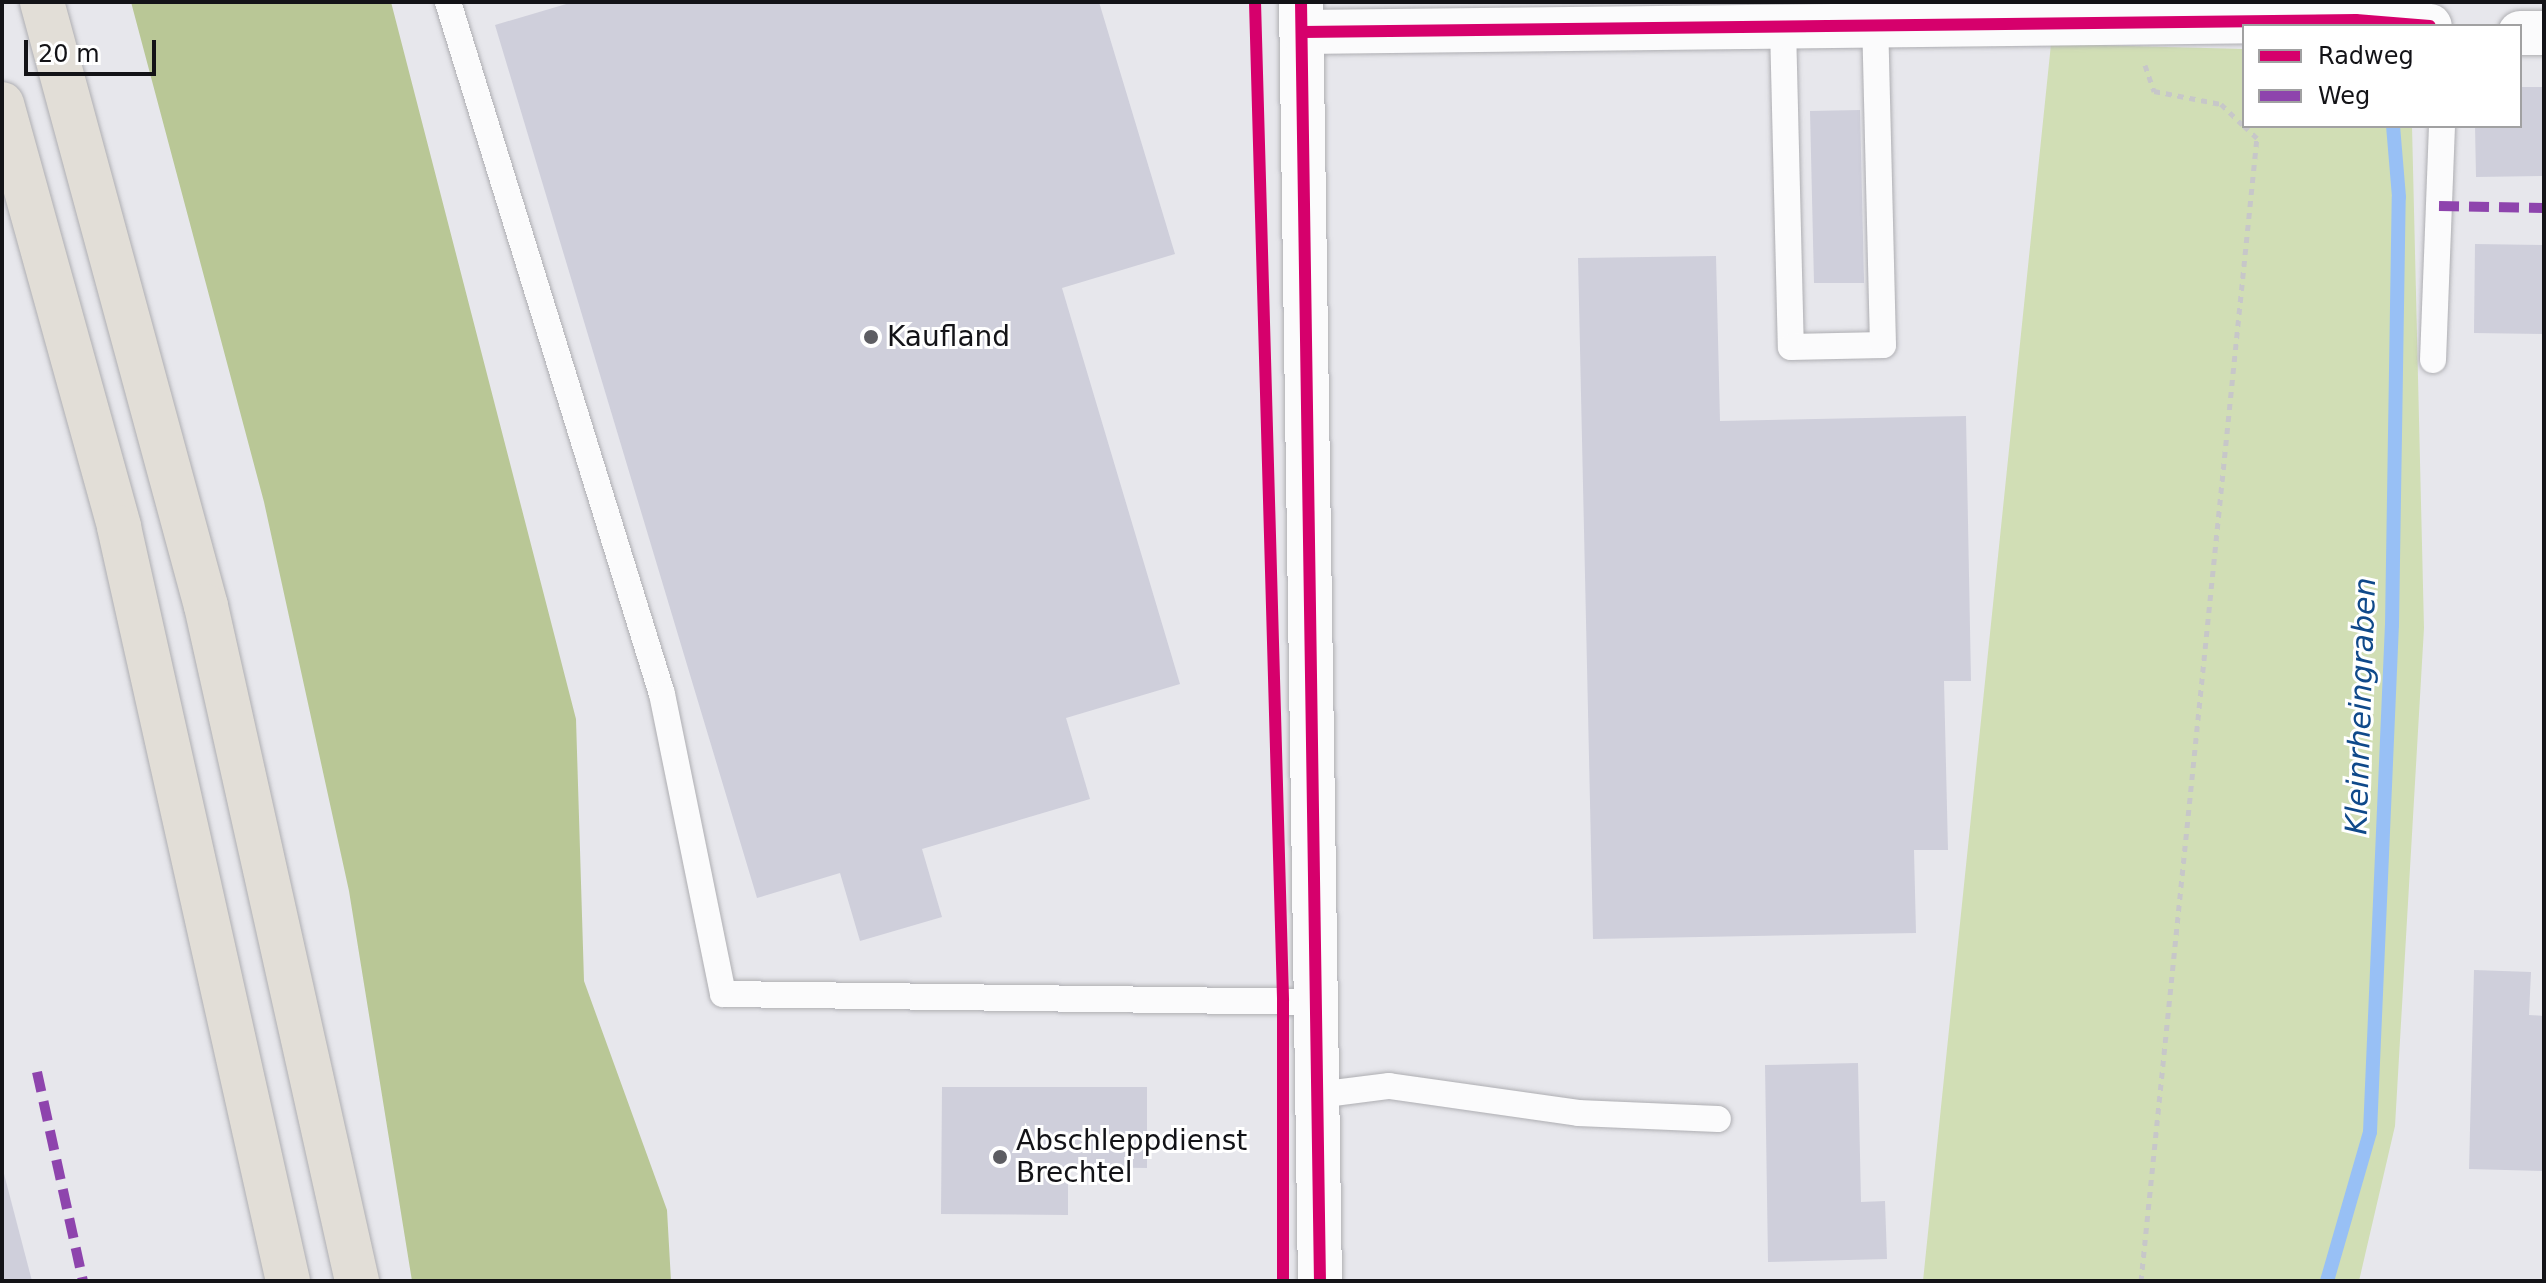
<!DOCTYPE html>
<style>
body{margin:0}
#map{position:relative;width:2546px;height:1283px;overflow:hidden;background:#e7e7ec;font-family:"DejaVu Sans",sans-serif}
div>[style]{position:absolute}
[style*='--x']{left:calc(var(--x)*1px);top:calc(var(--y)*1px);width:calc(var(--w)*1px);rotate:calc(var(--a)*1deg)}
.green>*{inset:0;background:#d1deb5}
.forest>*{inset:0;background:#b9c796}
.stream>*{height:14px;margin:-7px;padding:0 7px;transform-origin:7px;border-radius:7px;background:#98c0f5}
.building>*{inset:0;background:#cfcfdb}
.path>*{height:5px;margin-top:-2.5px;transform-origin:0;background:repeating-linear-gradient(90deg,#c7c7c9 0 6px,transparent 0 12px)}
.roads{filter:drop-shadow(0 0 2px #aeaeb2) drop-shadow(0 0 2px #aeaeb2)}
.service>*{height:26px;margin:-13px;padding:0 13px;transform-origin:13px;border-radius:13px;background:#fbfbfc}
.minor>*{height:44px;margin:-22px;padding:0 22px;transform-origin:22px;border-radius:22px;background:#fbfbfc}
.trunk>*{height:44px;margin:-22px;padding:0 22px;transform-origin:22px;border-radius:22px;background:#e2ded7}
.quiet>*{height:10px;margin-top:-5px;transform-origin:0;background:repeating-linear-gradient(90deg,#8e44ad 0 20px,transparent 0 30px)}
.cycleway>*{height:12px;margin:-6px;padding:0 6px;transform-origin:6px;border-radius:6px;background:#d6006c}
.dots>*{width:22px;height:22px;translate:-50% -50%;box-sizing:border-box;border:4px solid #fff;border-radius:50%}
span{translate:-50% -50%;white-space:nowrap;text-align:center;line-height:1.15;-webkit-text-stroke:6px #fff;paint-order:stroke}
.poi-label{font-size:28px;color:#131317}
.left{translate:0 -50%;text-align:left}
.water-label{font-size:30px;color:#0f498a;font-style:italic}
.frame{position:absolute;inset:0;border:4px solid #131317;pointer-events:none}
.legend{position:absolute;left:2242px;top:24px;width:280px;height:104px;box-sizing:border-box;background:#fff;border:2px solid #a1a1a2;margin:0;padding:10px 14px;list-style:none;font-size:24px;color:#131317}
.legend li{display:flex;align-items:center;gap:16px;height:40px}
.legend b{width:40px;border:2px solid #a1a1a2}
.scale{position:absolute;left:24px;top:40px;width:132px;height:36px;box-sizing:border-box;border:4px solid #131317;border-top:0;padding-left:10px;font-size:24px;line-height:28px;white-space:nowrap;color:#131317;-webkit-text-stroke:6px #fff;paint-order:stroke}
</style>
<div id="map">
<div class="green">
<div style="clip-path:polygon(2051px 44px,2244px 49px,2244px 126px,2412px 126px,2424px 628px,2395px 1126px,2359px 1281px,1923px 1281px)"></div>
</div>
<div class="forest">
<div style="clip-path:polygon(131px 2px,391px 2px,576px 719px,584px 981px,667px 1210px,671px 1281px,412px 1281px,349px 891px,264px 502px)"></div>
</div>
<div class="stream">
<div style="--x:2327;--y:1281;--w:155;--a:-73.9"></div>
<div style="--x:2370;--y:1132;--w:507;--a:-87.52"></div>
<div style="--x:2392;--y:625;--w:428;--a:-89.1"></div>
<div style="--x:2399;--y:197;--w:71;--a:-94.8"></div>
</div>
<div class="building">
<div style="clip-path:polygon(573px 2px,1099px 2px,1175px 254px,1062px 288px,1180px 684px,1066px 718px,1090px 799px,922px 849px,942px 917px,860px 941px,840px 873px,757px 898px,495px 25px)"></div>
<div style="clip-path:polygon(2520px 87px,2544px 87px,2544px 176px,2476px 177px,2475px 126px,2520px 126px)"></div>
<div style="clip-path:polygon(1860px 110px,1864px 283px,1814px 283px,1810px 111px)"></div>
<div style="clip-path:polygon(2475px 244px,2544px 245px,2544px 334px,2474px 333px)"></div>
<div style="clip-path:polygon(1716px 256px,1720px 421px,1966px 416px,1971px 681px,1944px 681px,1948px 850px,1914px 850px,1916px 933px,1593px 939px,1578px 258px)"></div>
<div style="clip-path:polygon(2474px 970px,2531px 972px,2529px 1015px,2544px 1016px,2544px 1171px,2469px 1169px)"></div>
<div style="clip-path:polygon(1858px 1063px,1861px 1202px,1885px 1201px,1887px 1259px,1768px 1262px,1765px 1065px)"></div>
<div style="clip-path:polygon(942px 1087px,1147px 1087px,1147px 1168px,1068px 1167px,1068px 1215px,941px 1214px)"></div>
<div style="clip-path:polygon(2px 1170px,3px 1170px,32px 1281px,2px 1281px)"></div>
</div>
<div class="path">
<div style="--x:2145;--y:65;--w:28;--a:71"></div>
<div style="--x:2154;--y:91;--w:68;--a:11"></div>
<div style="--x:2221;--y:104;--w:32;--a:44"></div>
<div style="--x:2141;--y:1281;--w:1149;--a:-84.21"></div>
<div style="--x:2257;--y:138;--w:18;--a:-137"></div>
</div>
<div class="roads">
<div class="service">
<div style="--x:448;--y:2;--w:724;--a:72.82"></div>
<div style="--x:662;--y:694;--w:306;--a:78.5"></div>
<div style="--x:723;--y:994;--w:593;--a:0.77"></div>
<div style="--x:1783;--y:27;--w:320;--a:88.6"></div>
<div style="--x:1791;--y:347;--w:92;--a:-1.2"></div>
<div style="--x:1883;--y:345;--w:319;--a:-91.4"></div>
<div style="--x:2433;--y:360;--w:234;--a:-87.8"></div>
<div style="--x:1318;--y:1095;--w:72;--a:-7.2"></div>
<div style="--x:1389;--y:1086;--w:191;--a:8.1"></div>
<div style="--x:1578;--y:1113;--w:140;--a:2.5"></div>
</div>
<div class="minor">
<div style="--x:1301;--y:2;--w:1279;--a:89.15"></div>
<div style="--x:1302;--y:32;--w:1054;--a:-0.65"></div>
<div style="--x:2356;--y:20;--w:74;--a:4.6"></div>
<div style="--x:2520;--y:33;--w:24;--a:0"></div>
</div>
<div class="trunk">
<div style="--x:42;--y:2;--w:626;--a:74.81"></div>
<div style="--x:206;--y:606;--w:692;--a:77.39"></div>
<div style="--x:2;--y:104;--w:439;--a:74.5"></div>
<div style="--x:119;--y:527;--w:773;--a:77.37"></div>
</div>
</div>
<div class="quiet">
<div style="--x:2439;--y:206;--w:105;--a:1.1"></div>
<div style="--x:37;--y:1072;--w:214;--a:77.6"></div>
</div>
<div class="cycleway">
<div style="--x:1255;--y:2;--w:999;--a:88.39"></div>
<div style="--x:1283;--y:1001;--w:280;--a:90"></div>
<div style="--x:1301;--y:2;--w:1279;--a:89.15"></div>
<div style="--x:1302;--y:32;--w:1054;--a:-0.65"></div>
<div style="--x:2356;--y:20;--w:74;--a:4.6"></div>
</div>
<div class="dots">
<div style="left:871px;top:337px;background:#5d5d62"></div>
<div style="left:1000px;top:1157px;background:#5d5d62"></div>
</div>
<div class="poi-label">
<span class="left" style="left:887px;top:337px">Kaufland</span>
<span class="left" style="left:1016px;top:1157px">Abschleppdienst<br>Brechtel</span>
</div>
<div class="water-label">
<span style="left:2361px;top:706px;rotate:-88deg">Kleinrheingraben</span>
</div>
<div class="frame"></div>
<ul class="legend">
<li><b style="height:10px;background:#d6006c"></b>Radweg</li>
<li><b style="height:10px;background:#8e44ad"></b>Weg</li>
</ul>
<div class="scale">20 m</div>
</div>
